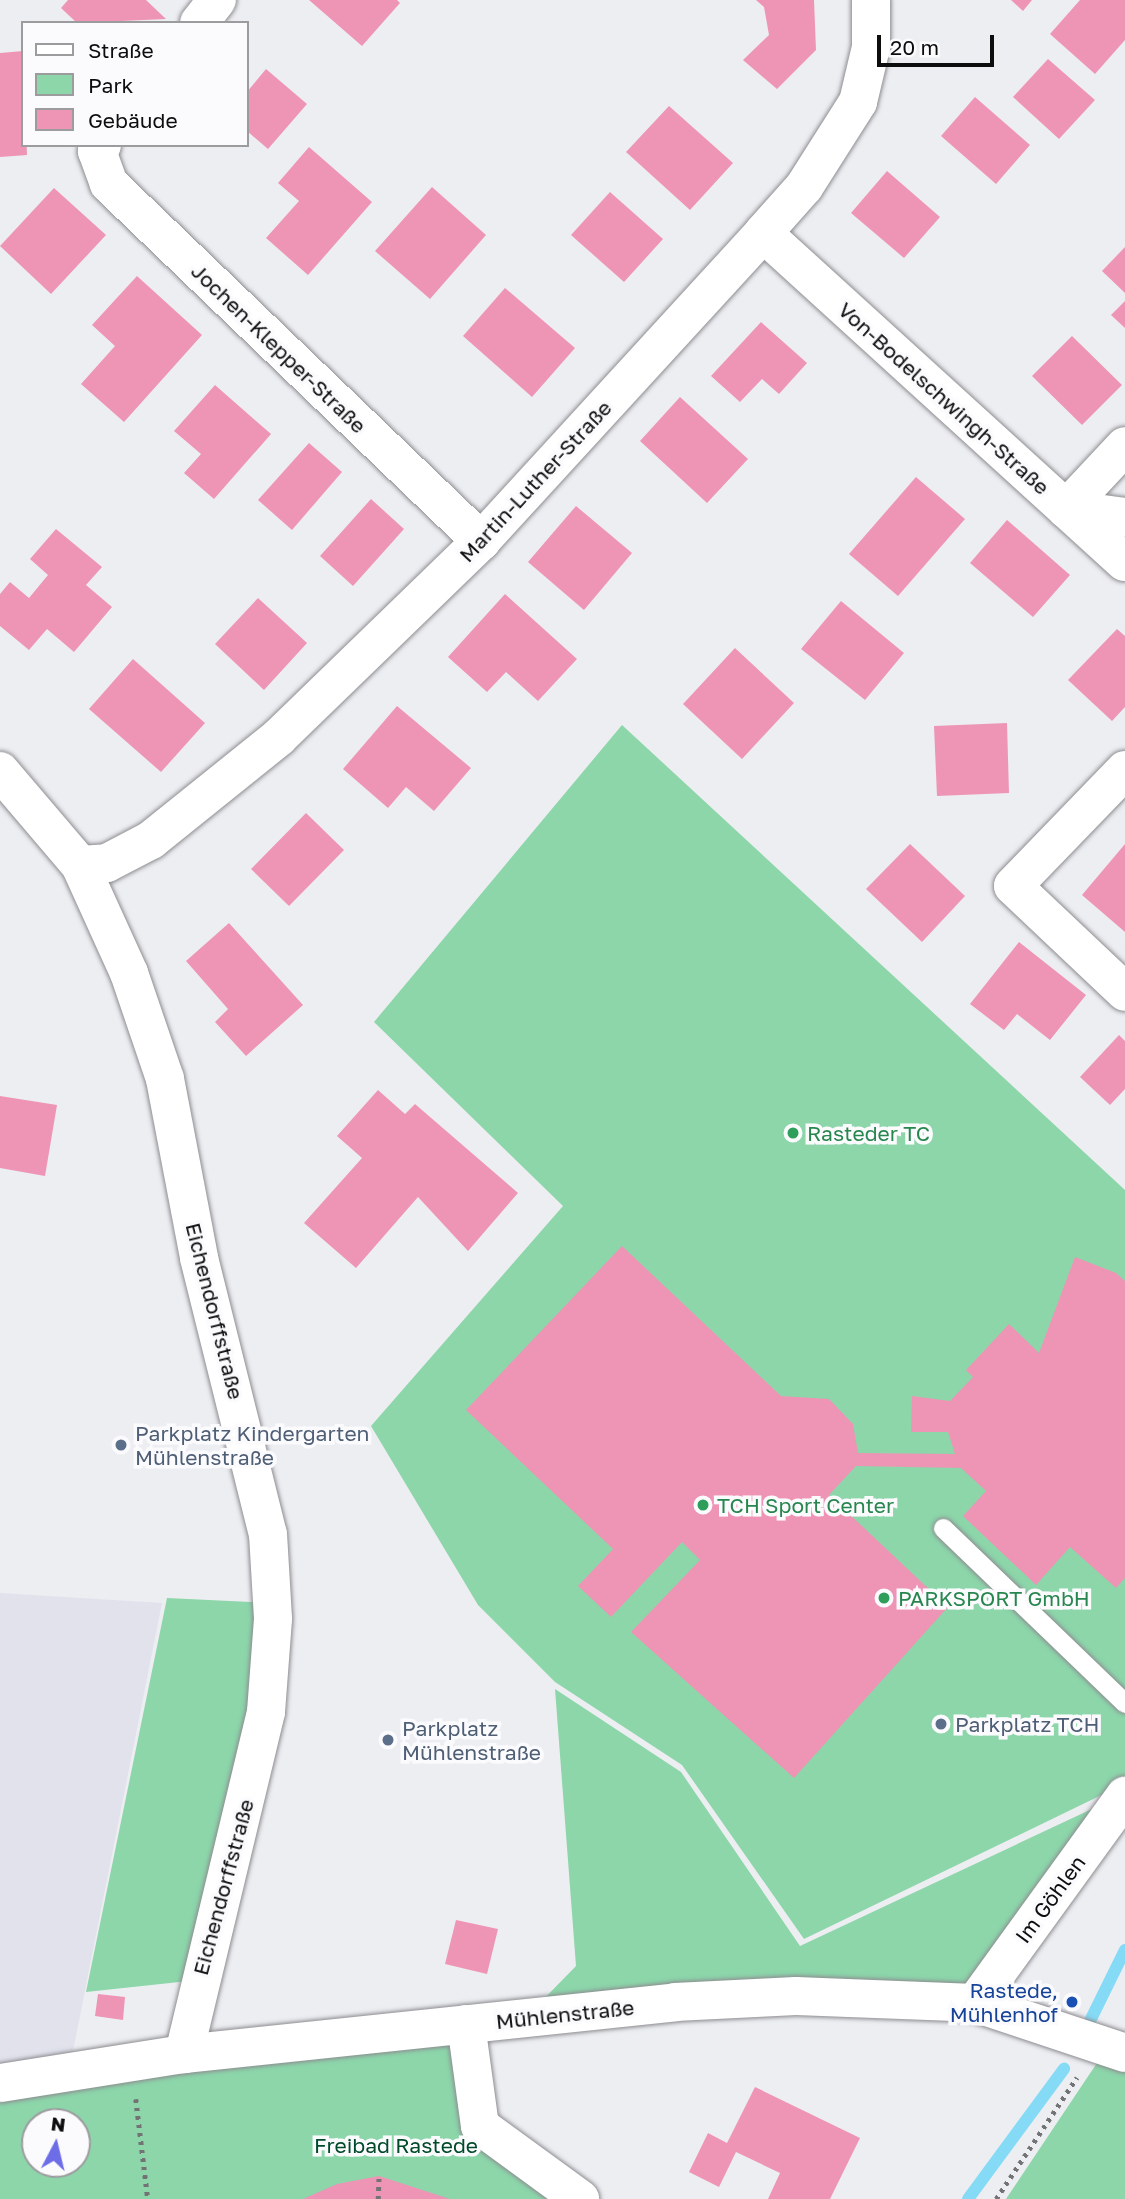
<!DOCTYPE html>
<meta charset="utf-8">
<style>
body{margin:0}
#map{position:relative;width:1125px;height:2199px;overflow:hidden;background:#edeef2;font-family:"Golos Text",sans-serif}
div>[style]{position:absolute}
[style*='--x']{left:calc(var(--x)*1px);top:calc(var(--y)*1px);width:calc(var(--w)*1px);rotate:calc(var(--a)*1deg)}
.built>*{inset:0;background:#e2e2ed}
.green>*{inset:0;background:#8cd6aa}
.stream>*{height:12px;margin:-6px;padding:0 6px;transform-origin:6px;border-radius:6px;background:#85daf5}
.building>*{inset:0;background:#ee95b5}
.path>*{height:4.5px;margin-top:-2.25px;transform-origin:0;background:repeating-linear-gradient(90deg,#737375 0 3.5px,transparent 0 8.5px)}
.roads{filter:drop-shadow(0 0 2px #8d8d91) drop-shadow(0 0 2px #8d8d91)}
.service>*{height:19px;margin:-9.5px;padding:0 9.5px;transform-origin:9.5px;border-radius:9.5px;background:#fff}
.minor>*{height:38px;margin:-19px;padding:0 19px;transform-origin:19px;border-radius:19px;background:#fff}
.dots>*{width:19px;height:19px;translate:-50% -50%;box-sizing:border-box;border:4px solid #fbfbfe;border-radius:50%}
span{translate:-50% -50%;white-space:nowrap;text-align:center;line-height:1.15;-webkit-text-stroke:7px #fbfbfe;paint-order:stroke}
.street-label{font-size:21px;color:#0d0d0e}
.leisure-label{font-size:21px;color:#27864d}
.left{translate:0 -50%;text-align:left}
.service-label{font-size:21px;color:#4e5e75}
.transit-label{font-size:21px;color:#164399}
.right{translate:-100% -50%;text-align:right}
.park-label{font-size:21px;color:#004a2a}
.legend{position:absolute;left:21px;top:21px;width:228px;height:126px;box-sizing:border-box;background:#fbfbfe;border:2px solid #9c9c9e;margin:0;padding:9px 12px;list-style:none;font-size:21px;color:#0d0d0e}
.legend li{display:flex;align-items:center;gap:14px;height:35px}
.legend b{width:35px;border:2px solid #9c9c9e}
.north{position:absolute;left:21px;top:2108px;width:70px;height:70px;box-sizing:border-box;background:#fbfbfe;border:2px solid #9c9c9e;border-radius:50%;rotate:7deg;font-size:19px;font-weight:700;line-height:28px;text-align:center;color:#0d0d0e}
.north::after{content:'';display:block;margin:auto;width:24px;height:32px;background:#6c6de7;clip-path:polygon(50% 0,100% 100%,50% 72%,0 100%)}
.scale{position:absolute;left:877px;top:35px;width:117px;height:32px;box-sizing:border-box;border:4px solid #0d0d0e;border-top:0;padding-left:9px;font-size:21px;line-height:24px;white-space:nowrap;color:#0d0d0e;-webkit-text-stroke:5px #fbfbfe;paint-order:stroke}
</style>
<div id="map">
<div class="built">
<div style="clip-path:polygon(0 1593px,162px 1603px,69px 2071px,0 2083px)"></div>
</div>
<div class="green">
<div style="clip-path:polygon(622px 725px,1125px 1190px,1125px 1777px,1118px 1787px,804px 1939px,682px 1765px,555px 1682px,478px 1605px,371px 1426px,563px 1206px,374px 1022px)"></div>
<div style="clip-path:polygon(167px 1598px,272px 1603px,198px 1980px,86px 1992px)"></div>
<div style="clip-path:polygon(555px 1689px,681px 1772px,800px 1946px,1111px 1800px,971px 1992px,535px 2008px,576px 1966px)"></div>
<div style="clip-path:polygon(evenodd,459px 2031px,470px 2127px,568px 2199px,0 2199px,0 2087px,459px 2031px,35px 2122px,77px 2122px,77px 2164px,35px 2164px,35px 2122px)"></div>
<div style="clip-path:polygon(1101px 2057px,1125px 2061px,1125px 2199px,1006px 2199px)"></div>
</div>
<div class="stream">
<div style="--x:1091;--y:2019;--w:77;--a:-63.8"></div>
<div style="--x:968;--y:2199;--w:162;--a:-53.6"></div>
</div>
<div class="building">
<div style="clip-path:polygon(68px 0,146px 0,166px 19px,77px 23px,61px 8px)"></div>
<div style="clip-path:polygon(309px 0,397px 0,400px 3px,362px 46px)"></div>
<div style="clip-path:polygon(756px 0,814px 0,816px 50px,777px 89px,743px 60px,769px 35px,764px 7px)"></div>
<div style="clip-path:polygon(1011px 0,1032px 0,1023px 11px)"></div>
<div style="clip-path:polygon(1080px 0,1125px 0,1125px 40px,1095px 74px,1050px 34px)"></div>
<div style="clip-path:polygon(23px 51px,27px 155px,0 157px,0 53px)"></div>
<div style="clip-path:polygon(1048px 59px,1095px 100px,1059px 139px,1013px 97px)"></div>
<div style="clip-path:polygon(266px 69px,307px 104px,268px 149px,247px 131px,247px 92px)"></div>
<div style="clip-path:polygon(975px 97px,1030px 145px,996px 184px,941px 136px)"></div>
<div style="clip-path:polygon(669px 106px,733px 163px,690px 210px,626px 152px)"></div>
<div style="clip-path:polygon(309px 147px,372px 202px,308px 275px,266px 238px,299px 201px,278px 183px)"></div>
<div style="clip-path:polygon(887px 171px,940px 217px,904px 258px,851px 213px)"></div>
<div style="clip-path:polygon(432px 187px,486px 235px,430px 299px,375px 251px)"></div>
<div style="clip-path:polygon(54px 188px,106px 235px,51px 294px,0 246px)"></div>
<div style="clip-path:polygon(610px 192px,663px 239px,624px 282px,571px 235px)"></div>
<div style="clip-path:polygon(1125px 247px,1125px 293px,1102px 271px)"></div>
<div style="clip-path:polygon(137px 276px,202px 335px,124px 422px,81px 384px,115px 346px,92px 325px)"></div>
<div style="clip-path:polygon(505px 288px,575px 348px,532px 397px,463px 336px)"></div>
<div style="clip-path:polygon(1125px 301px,1125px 328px,1111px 315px)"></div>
<div style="clip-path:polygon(761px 322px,807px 363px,779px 394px,762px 379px,740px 402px,711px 376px)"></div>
<div style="clip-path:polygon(1072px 336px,1122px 385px,1082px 425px,1032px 376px)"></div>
<div style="clip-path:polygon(215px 385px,271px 434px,214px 499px,184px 473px,201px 454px,174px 431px)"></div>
<div style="clip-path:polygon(680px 397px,748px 459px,707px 503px,640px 441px)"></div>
<div style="clip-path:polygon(309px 443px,342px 472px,292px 530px,258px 500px)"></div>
<div style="clip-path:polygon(916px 477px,965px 519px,898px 596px,849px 554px)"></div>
<div style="clip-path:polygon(371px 499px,404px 529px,353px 586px,320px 556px)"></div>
<div style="clip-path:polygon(576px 506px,632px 553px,584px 610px,528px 562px)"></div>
<div style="clip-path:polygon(1007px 520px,1070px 575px,1033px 617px,970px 563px)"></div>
<div style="clip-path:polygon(56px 529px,102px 567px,86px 585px,112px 607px,74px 652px,47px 629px,29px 650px,0 626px,0 594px,10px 582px,29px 598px,48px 575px,30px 559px)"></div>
<div style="clip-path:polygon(505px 594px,577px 659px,538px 701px,506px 672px,487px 692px,448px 657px)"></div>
<div style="clip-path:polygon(258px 598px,307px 643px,264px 690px,215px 644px)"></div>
<div style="clip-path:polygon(841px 601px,904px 653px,865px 700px,801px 649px)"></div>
<div style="clip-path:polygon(1117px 629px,1125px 636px,1125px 707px,1112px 721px,1068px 680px)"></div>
<div style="clip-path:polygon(735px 648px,794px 703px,742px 759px,683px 704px)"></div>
<div style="clip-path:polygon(133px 659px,205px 723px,161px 772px,89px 709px)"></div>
<div style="clip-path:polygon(397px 706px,471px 768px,434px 811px,406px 787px,388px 808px,343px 769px)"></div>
<div style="clip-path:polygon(1007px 723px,1009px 793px,937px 796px,934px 726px)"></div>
<div style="clip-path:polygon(306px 813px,344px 850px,289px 906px,251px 869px)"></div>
<div style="clip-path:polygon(910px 844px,965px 896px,922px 942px,866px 889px)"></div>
<div style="clip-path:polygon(1125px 844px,1125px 932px,1082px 895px)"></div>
<div style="clip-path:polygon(229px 923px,303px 1005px,246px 1056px,215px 1022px,228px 1009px,186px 961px)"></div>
<div style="clip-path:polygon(1019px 942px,1086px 995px,1050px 1040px,1017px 1014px,1004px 1030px,970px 1004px)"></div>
<div style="clip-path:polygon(1119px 1035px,1125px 1041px,1125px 1089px,1110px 1105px,1080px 1077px)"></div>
<div style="clip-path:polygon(378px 1090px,405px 1114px,415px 1104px,518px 1193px,468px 1251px,418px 1197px,356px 1268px,304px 1223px,362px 1158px,337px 1136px)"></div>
<div style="clip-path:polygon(0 1096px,57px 1105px,45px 1176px,0 1168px)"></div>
<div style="clip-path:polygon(622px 1246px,781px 1396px,829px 1399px,853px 1424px,858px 1453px,955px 1454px,948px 1432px,911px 1432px,912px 1396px,950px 1401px,973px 1377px,966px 1370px,1009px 1324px,1039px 1353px,1075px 1257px,1116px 1273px,1125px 1281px,1125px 1578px,1116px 1588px,1070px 1547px,1036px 1585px,963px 1516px,986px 1491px,961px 1468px,856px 1466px,829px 1495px,948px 1607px,794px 1778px,631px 1632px,700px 1560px,682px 1542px,611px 1617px,578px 1586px,613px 1549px,466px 1410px)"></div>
<div style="clip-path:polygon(456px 1920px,498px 1929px,487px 1974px,445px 1964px)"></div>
<div style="clip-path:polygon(98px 1994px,125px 1997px,123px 2020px,95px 2016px)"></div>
<div style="clip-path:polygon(755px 2087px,860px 2138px,830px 2199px,768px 2199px,780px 2173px,736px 2152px,719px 2187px,689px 2172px,708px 2133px,727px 2143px)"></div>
<div style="clip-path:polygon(379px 2176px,450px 2199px,303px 2199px,337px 2184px)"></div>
</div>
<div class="path">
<div style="--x:136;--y:2099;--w:101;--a:83.2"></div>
<div style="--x:378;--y:2199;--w:23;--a:-88"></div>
<div style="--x:996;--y:2199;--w:146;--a:-56.4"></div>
</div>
<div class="roads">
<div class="service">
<div style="--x:943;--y:1528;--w:252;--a:43.9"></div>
</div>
<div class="minor">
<div style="--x:199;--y:23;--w:29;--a:-52"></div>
<div style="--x:102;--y:145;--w:8;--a:130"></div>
<div style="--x:97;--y:151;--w:35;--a:70"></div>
<div style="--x:109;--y:184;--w:516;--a:43.82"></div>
<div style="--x:763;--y:233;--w:489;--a:42.3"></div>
<div style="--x:1066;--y:509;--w:86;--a:-46.9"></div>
<div style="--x:1066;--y:509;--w:60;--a:7.7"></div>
<div style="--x:1125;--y:770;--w:161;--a:134"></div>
<div style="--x:1013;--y:886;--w:154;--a:43.4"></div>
<div style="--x:0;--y:771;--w:123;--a:49.6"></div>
<div style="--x:80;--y:865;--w:119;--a:65.6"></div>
<div style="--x:129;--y:973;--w:112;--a:71.2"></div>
<div style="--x:165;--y:1079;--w:182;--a:79.2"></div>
<div style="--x:199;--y:1258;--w:284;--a:76"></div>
<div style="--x:268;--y:1534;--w:85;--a:86.6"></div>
<div style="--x:273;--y:1619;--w:93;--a:94.3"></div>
<div style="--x:266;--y:1712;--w:352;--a:103.5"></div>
<div style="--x:80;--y:865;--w:27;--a:-4"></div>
<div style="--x:107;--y:863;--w:50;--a:-27.6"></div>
<div style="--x:151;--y:840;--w:164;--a:-38.8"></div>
<div style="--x:279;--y:737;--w:281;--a:-44.1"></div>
<div style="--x:481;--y:541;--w:418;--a:-47.5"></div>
<div style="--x:763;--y:233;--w:62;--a:-48.3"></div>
<div style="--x:804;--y:187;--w:101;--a:-57.6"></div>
<div style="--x:858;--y:102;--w:57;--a:-76.7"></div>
<div style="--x:871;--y:47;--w:47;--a:-90"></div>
<div style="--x:975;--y:2003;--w:256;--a:-54.1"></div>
<div style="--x:466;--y:2024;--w:103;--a:82.2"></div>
<div style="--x:480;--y:2126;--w:124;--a:36.1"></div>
<div style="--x:0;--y:2083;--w:186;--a:-9"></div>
<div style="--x:184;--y:2054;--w:494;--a:-6"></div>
<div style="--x:675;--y:2002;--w:121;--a:-2.8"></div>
<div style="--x:796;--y:1996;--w:179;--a:2.2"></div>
<div style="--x:975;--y:2003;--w:158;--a:18.4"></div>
</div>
</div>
<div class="dots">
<div style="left:793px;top:1133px;background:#2e9e5b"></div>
<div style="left:121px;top:1445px;background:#5c6f8a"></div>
<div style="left:703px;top:1505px;background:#2e9e5b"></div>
<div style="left:884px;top:1598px;background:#2e9e5b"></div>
<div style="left:941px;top:1724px;background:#5c6f8a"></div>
<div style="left:388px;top:1740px;background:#5c6f8a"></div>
<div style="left:1072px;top:2002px;background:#1a4fb4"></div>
</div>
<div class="street-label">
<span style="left:279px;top:348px;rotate:44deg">Jochen-Klepper-Straße</span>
<span style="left:944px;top:398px;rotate:42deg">Von-Bodelschwingh-Straße</span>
<span style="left:535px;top:481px;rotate:-47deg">Martin-Luther-Straße</span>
<span style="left:215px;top:1311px;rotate:76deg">Eichendorffstraße</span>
<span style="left:223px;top:1887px;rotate:-75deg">Eichendorffstraße</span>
<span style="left:1050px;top:1899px;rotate:-54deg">Im Göhlen</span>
<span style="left:565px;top:2014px;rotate:-6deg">Mühlenstraße</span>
</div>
<div class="leisure-label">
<span class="left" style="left:807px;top:1133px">Rasteder TC</span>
<span class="left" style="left:717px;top:1505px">TCH Sport Center</span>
<span class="left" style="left:898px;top:1598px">PARKSPORT GmbH</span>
</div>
<div class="service-label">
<span class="left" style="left:135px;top:1445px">Parkplatz Kindergarten<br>Mühlenstraße</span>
<span class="left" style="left:955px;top:1724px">Parkplatz TCH</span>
<span class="left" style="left:402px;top:1740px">Parkplatz<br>Mühlenstraße</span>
</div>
<div class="transit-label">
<span class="right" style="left:1058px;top:2002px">Rastede,<br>Mühlenhof</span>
</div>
<div class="park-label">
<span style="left:396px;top:2145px">Freibad Rastede</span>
</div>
<ul class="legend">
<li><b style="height:9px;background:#fff"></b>Straße</li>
<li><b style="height:19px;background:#8cd6aa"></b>Park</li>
<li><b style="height:19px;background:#ee95b5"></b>Gebäude</li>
</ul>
<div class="north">N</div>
<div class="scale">20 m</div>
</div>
